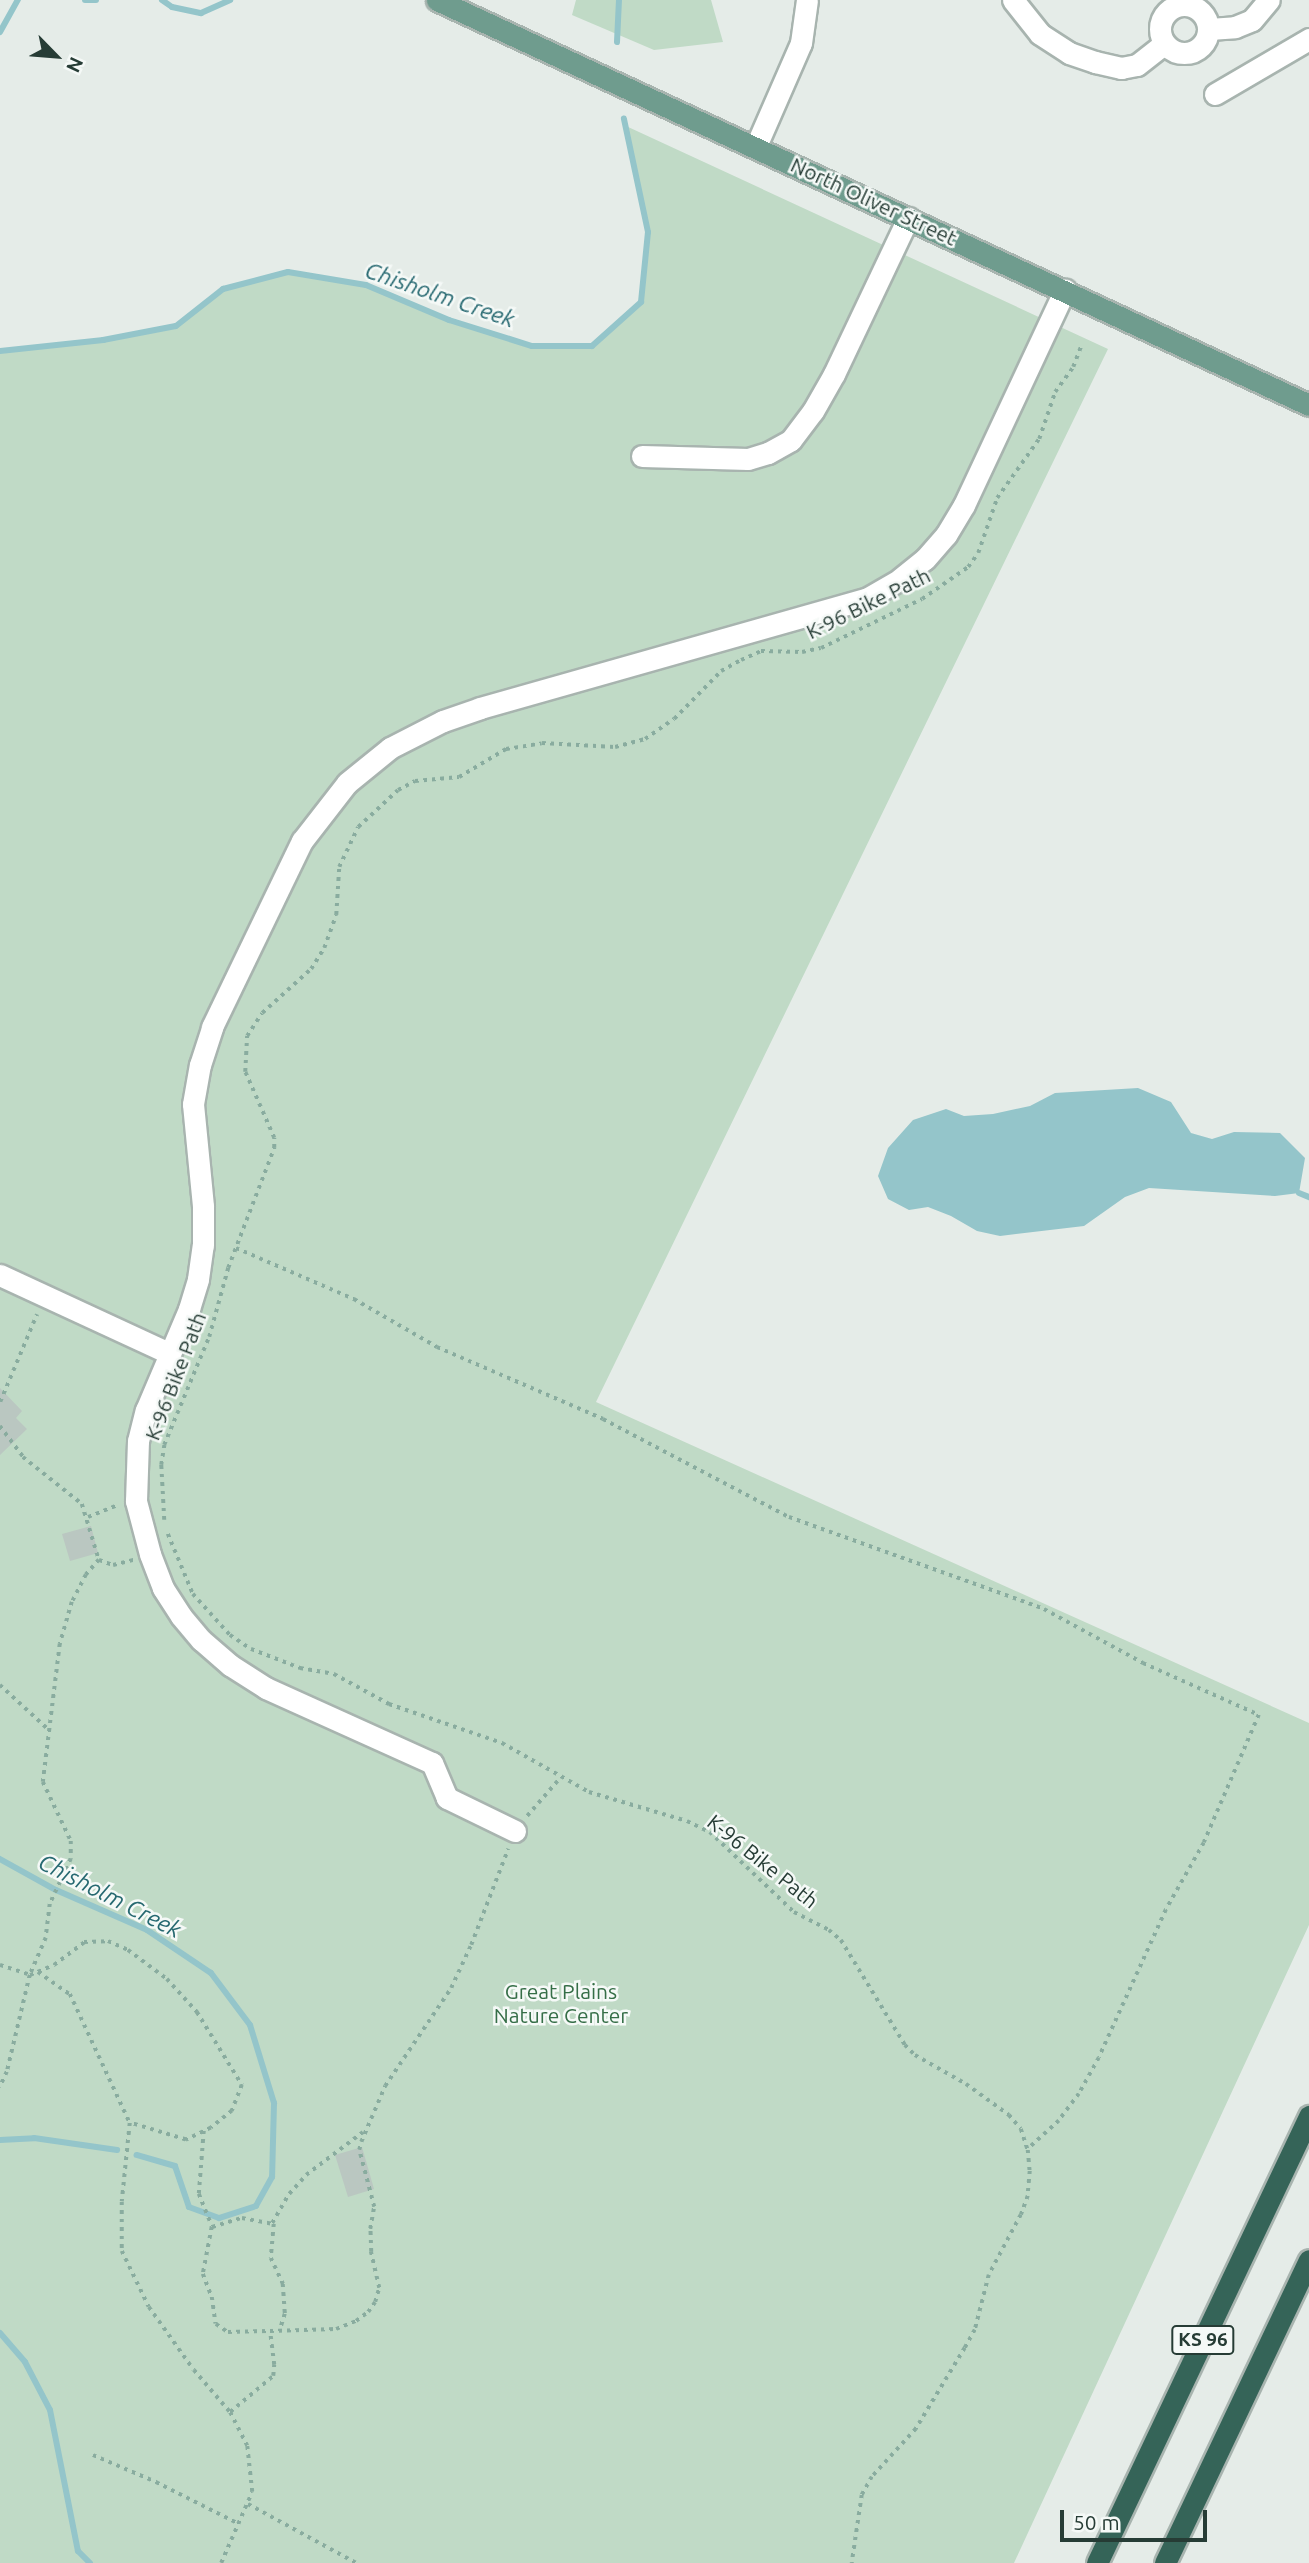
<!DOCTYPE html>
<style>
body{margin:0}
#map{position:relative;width:1309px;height:2563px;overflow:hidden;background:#e5ece8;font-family:Ubuntu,sans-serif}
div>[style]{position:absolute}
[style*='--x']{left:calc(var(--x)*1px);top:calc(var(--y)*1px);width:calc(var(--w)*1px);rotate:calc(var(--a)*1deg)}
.green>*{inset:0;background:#c0dac6}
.water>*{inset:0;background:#94c5ca}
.stream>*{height:6px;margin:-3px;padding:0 3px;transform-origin:3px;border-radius:3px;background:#94c5ca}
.building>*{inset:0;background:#bac7c1}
.path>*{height:3.5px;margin-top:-1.75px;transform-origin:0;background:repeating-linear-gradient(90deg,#89ac9f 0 3.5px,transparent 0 8.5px)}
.roads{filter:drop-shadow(2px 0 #a8b4af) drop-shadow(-2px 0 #a8b4af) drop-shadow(0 2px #a8b4af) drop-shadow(0 -2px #a8b4af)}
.minor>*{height:21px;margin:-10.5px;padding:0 10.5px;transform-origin:10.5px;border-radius:10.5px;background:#fff}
.minor>.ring{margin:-10.5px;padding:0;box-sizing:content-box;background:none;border:21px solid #fff;border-radius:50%}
.major>*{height:21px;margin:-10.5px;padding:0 10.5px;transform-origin:10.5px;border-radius:10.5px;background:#6f9c8e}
.highway>*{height:21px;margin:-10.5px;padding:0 10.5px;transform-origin:10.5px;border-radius:10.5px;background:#356458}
span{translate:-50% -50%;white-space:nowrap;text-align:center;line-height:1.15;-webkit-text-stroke:5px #f5f9f7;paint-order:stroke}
.shield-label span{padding:2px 5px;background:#f5f9f7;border:2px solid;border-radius:5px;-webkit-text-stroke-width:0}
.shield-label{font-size:19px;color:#263c35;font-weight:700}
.street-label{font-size:21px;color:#263c35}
.park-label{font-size:21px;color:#356e47}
.water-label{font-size:23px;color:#276971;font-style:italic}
.north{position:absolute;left:21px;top:21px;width:70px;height:70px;-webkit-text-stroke:5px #f5f9f7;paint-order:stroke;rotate:115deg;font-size:19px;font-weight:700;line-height:28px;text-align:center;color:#263c35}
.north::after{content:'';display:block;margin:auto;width:24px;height:32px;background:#263c35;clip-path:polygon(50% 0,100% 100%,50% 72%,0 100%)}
.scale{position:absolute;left:1060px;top:2510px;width:147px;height:32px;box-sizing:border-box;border:4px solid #263c35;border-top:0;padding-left:9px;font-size:21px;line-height:24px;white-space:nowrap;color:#263c35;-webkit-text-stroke:5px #f5f9f7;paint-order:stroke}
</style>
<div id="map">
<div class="green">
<i style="clip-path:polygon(576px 0,711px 0,723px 42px,654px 50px,572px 15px)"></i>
<i style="clip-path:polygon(626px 126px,1108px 349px,596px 1402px,1309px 1723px,1309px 1925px,1014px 2563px,0 2563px,0 351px,103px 340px,176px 326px,223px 289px,288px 272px,366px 285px,449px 320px,532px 346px,592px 346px,641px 302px,648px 232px)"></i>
</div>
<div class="water">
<i style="clip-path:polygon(1138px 1088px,1171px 1102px,1191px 1133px,1212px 1139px,1234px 1132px,1280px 1133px,1305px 1158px,1299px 1193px,1275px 1196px,1149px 1188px,1125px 1197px,1084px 1226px,1000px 1236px,977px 1231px,951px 1216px,928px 1207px,909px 1210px,888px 1199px,878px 1176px,888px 1148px,913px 1120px,946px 1109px,964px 1116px,993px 1114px,1030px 1106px,1055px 1093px)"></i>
</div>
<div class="stream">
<i style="--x:85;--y:0;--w:11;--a:0"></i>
<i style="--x:162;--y:0;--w:12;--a:35"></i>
<i style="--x:172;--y:7;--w:30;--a:12"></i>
<i style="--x:201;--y:13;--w:32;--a:-24"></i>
<i style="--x:0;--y:32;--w:37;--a:-61"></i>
<i style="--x:617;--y:42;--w:42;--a:-87.3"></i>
<i style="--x:0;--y:351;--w:104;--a:-6.1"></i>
<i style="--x:103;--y:340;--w:74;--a:-10.9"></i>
<i style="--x:176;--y:326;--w:60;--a:-38.2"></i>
<i style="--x:223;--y:289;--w:67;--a:-14.7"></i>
<i style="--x:288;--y:272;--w:79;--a:9.5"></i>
<i style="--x:366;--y:285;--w:90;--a:22.9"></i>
<i style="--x:449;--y:320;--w:87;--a:17.4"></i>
<i style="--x:532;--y:346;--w:60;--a:0"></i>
<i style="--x:592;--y:346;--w:66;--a:-41.9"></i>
<i style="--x:641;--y:302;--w:70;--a:-84.3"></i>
<i style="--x:648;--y:232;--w:116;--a:-102"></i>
<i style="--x:1299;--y:1193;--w:11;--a:22"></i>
<i style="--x:0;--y:1859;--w:64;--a:29"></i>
<i style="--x:56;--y:1890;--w:99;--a:23.7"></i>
<i style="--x:147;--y:1930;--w:77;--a:33.9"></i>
<i style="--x:211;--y:1973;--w:65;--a:53.1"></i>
<i style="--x:250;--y:2025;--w:82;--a:72.9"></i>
<i style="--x:274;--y:2103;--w:74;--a:91.5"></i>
<i style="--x:272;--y:2177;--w:33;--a:119"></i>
<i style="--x:256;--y:2206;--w:39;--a:162"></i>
<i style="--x:219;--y:2218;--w:32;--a:-160"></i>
<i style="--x:189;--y:2207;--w:43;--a:-108.9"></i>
<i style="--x:175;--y:2166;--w:40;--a:-164"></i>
<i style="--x:0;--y:2140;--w:34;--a:-3"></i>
<i style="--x:34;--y:2138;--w:84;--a:8.2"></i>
<i style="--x:0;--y:2333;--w:38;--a:49"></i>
<i style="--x:25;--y:2362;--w:54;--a:62.5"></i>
<i style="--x:50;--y:2410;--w:144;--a:78.8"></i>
<i style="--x:78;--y:2551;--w:17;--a:45"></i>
</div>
<div class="building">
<i style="clip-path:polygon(0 1388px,22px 1411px,16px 1418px,27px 1429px,0 1455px)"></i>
<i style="clip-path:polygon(91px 1526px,98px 1553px,70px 1561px,62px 1534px)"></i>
<i style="clip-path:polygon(362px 2147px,374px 2189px,348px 2197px,335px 2155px)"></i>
</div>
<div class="path">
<i style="--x:236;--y:1248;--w:129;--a:23.4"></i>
<i style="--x:354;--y:1299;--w:96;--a:30"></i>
<i style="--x:437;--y:1347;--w:181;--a:23.4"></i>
<i style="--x:603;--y:1419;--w:210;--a:27.8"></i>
<i style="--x:789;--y:1517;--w:271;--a:19.8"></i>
<i style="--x:1044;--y:1609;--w:113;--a:28.6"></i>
<i style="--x:1143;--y:1663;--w:127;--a:24.1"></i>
<i style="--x:1259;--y:1715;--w:139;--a:113.3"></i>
<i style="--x:1204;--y:1843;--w:77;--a:119.6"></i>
<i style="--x:1166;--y:1910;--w:162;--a:114.4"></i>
<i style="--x:1099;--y:2058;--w:41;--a:119.1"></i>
<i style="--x:1079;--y:2094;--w:34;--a:127"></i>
<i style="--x:1059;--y:2121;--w:42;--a:137.9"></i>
<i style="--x:0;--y:1402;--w:95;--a:-67.2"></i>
<i style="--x:0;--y:1426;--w:39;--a:53"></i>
<i style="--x:23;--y:1457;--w:75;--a:38.5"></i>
<i style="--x:82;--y:1504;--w:59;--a:73.1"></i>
<i style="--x:99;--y:1560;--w:20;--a:131"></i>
<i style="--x:86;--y:1575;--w:30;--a:117"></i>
<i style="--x:72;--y:1602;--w:44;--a:105.9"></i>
<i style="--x:60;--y:1644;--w:139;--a:97"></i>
<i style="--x:43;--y:1782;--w:65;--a:64.6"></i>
<i style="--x:71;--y:1841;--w:18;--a:90"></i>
<i style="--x:71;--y:1859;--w:50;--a:115"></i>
<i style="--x:50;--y:1904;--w:34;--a:97"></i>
<i style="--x:46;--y:1938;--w:40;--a:113.4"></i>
<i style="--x:30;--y:1975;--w:100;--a:103.3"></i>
<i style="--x:7;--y:2072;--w:17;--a:115"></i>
<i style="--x:88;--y:1517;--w:31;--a:-22"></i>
<i style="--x:164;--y:1520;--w:55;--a:-93.1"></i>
<i style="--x:161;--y:1465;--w:20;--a:-81"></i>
<i style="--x:164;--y:1445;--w:117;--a:-67.4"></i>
<i style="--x:209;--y:1337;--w:72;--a:-74.6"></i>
<i style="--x:228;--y:1268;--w:129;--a:-69"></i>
<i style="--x:274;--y:1148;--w:10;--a:-90"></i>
<i style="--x:274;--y:1138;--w:72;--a:-113.7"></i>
<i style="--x:245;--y:1072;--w:36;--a:-87"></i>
<i style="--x:247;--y:1036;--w:27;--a:-57"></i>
<i style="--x:262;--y:1013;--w:66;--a:-41.9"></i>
<i style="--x:311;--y:969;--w:25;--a:-58"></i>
<i style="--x:324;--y:948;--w:35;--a:-70"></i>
<i style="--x:336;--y:915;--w:48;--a:-86.4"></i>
<i style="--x:339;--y:867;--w:44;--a:-64.6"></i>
<i style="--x:358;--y:827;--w:54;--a:-42.8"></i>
<i style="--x:398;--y:790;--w:19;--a:-28"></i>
<i style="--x:415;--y:781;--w:44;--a:-5.2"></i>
<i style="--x:459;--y:777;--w:55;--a:-30.8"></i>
<i style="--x:506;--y:749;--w:36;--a:-9"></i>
<i style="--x:542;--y:743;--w:73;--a:3.1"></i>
<i style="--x:615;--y:747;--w:31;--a:-15"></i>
<i style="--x:645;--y:739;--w:35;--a:-35"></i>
<i style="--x:674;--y:719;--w:67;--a:-45.6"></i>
<i style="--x:721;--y:671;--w:23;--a:-29"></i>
<i style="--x:741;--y:660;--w:22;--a:-24"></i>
<i style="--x:761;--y:651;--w:41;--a:1.4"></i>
<i style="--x:802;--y:652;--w:19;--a:-12"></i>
<i style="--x:821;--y:648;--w:112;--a:-25.9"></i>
<i style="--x:922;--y:599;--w:56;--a:-34.8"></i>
<i style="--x:968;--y:567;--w:17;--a:-54"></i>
<i style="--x:978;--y:553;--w:58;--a:-70.9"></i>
<i style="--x:997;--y:498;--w:72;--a:-54.6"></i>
<i style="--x:1039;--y:439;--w:50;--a:-71.2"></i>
<i style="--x:1055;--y:392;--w:31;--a:-54"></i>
<i style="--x:1073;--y:367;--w:22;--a:-69"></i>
<i style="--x:168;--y:1534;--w:65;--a:67.4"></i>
<i style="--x:193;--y:1594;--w:55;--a:47.9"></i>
<i style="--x:230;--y:1635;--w:25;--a:34"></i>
<i style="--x:251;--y:1649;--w:53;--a:21.2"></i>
<i style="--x:300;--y:1668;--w:35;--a:10"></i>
<i style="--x:334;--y:1674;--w:63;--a:28.6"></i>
<i style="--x:389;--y:1704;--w:120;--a:19"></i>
<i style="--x:502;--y:1743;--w:100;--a:29.4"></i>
<i style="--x:589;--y:1792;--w:102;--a:16.5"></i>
<i style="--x:687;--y:1821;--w:25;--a:26"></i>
<i style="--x:710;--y:1832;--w:116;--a:43.6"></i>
<i style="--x:794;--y:1912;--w:39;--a:27"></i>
<i style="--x:829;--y:1930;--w:16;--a:40"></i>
<i style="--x:841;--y:1940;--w:123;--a:58.6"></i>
<i style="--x:905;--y:2045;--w:14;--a:45"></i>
<i style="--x:915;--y:2055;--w:59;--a:29.6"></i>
<i style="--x:966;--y:2084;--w:53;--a:35.8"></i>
<i style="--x:1009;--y:2115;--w:18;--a:49"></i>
<i style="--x:1021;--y:2129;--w:22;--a:72"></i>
<i style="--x:1028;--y:2150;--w:21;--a:85"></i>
<i style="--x:1030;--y:2171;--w:25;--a:95"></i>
<i style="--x:1028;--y:2196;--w:20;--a:110"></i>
<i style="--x:1021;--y:2215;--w:68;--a:118.1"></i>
<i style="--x:989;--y:2275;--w:57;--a:104.3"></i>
<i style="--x:975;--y:2330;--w:21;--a:119"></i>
<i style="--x:965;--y:2348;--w:95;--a:121.2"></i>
<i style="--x:916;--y:2429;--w:65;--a:132.5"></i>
<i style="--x:872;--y:2477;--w:21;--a:119"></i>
<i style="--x:862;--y:2495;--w:69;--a:98.4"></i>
<i style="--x:99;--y:1560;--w:15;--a:20"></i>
<i style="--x:113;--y:1565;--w:21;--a:-14"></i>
<i style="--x:0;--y:1685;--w:67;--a:42.6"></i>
<i style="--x:527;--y:1816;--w:50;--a:-49"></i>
<i style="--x:0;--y:1965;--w:32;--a:18"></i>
<i style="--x:30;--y:1975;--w:26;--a:-23"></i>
<i style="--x:54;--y:1965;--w:38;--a:-37"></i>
<i style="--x:84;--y:1942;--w:24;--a:-2"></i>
<i style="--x:108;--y:1941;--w:22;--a:24"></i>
<i style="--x:128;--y:1950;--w:49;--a:36.6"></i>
<i style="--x:167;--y:1979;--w:45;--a:47.7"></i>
<i style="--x:197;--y:2012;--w:86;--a:58.3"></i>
<i style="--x:242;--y:2085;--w:28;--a:111"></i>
<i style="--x:232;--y:2111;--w:27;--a:141"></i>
<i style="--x:211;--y:2128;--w:28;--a:154"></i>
<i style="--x:186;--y:2140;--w:59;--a:-163.1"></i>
<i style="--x:130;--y:2123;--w:79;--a:95.8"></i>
<i style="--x:122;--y:2202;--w:49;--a:90"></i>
<i style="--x:122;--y:2251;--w:62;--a:64.3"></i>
<i style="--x:149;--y:2307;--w:77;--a:54.5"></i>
<i style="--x:194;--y:2370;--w:55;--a:49.4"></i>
<i style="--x:38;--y:1972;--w:39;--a:35"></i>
<i style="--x:70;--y:1994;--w:142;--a:65.1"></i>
<i style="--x:204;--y:2131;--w:63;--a:94.5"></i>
<i style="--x:199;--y:2194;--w:35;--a:68"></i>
<i style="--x:212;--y:2227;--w:48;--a:100.8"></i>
<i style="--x:203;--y:2274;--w:25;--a:69"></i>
<i style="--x:212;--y:2297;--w:27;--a:82"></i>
<i style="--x:216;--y:2324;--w:14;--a:34"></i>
<i style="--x:228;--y:2332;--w:42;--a:-1.4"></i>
<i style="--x:272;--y:2223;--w:34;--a:-60"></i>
<i style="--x:289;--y:2194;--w:25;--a:-48"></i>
<i style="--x:306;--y:2175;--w:71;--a:-37"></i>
<i style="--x:212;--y:2227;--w:31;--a:-17"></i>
<i style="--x:242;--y:2218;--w:33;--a:11"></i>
<i style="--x:274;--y:2224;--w:34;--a:95"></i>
<i style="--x:271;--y:2258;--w:29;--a:65"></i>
<i style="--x:283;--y:2284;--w:30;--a:86"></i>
<i style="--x:285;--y:2314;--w:17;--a:107"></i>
<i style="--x:93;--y:2455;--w:69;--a:23.2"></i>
<i style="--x:156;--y:2482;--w:91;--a:26.8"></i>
<i style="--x:248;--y:2504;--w:123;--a:28.6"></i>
<i style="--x:221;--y:2563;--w:77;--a:-66.4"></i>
<i style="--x:252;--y:2492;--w:46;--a:-96.2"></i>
<i style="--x:247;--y:2446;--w:38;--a:-117"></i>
<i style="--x:230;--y:2412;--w:56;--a:-39.9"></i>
<i style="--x:273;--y:2376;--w:11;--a:-85"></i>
<i style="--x:274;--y:2365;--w:34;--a:-97"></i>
<i style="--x:270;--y:2331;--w:66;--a:-1.7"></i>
<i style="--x:336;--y:2329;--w:22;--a:-22"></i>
<i style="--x:356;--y:2321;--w:15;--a:-37"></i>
<i style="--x:368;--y:2312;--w:12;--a:-55"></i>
<i style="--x:375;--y:2302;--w:15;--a:-74"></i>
<i style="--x:379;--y:2288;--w:37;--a:-103"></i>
<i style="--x:371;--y:2252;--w:23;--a:-92"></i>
<i style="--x:370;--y:2229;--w:22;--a:-80"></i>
<i style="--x:374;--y:2207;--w:59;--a:-104.7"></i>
<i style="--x:359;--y:2150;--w:8;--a:-76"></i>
<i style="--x:361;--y:2142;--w:61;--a:-66.8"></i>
<i style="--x:385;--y:2086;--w:118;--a:-56"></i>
<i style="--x:451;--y:1988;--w:47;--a:-65.1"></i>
<i style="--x:471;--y:1945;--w:103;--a:-68.9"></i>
</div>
<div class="roads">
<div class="minor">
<i style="--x:1013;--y:0;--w:43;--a:51.5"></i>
<i style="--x:1040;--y:34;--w:35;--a:33"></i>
<i style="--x:1069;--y:53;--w:28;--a:19"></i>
<i style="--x:1095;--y:62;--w:27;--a:13"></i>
<i style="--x:1121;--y:68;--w:16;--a:-11"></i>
<i style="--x:1137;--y:65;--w:34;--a:-38"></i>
<i class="ring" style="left:1160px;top:5px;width:27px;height:27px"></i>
<i style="--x:1209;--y:29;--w:26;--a:-4"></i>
<i style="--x:1235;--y:27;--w:18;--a:-22"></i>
<i style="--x:1252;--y:20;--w:26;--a:-50"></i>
<i style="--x:1215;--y:94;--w:109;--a:-30.3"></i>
<i style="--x:756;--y:146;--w:112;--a:-66.4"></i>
<i style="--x:801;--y:43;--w:43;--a:-82.1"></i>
<i style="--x:642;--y:456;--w:106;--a:1.6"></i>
<i style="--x:748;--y:459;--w:21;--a:-17"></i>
<i style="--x:768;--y:453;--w:26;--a:-29"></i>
<i style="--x:791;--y:440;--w:36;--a:-53"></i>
<i style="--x:813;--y:411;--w:43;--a:-60.4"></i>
<i style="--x:834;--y:374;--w:173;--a:-64.6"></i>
<i style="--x:0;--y:1275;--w:186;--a:24.8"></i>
<i style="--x:515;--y:1831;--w:76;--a:-154.1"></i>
<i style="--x:447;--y:1798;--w:38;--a:-113"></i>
<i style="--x:432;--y:1763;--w:182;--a:-155.7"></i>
<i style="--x:266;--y:1688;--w:43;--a:-147.4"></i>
<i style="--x:230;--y:1665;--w:38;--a:-139"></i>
<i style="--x:201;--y:1640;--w:31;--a:-130"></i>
<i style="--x:181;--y:1616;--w:33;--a:-123"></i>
<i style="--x:163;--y:1588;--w:36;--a:-111"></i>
<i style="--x:150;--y:1554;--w:55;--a:-104.8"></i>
<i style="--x:136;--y:1501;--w:60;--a:-88.1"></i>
<i style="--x:138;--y:1441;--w:32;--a:-76"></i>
<i style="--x:146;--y:1410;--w:110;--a:-66.9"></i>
<i style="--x:189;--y:1309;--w:31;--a:-73"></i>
<i style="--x:198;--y:1279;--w:34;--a:-82"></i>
<i style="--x:203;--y:1245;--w:39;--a:-90"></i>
<i style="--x:203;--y:1206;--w:102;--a:-95.6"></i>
<i style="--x:193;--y:1104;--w:40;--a:-80"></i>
<i style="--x:200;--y:1065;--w:40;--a:-72"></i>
<i style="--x:212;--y:1027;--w:207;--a:-64.2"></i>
<i style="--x:302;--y:841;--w:73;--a:-52.2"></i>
<i style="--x:347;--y:783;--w:55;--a:-39.1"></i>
<i style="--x:390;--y:748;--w:59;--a:-27"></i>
<i style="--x:443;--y:721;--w:39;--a:-19"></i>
<i style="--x:480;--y:708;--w:401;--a:-15.8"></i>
<i style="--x:866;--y:599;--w:39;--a:-30"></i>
<i style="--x:900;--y:579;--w:32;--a:-39"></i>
<i style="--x:925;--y:559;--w:32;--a:-49"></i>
<i style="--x:946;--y:535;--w:35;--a:-59"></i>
<i style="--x:964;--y:505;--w:238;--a:-64.9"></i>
</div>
<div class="major">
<i style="--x:437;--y:0;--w:961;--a:24.91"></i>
</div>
<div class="highway">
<i style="--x:1097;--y:2563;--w:495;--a:-64.6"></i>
<i style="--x:1165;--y:2563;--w:335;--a:-64.6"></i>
</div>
</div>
<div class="shield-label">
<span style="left:1203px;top:2340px">KS 96</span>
</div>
<div class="street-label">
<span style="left:874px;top:201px;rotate:25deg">North Oliver Street</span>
<span style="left:868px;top:603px;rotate:-26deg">K-96 Bike Path</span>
<span style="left:175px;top:1376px;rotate:-69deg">K-96 Bike Path</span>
<span style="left:763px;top:1861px;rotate:39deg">K-96 Bike Path</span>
</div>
<div class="park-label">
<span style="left:561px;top:2003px">Great Plains<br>Nature Center</span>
</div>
<div class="water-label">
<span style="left:440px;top:295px;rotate:19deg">Chisholm Creek</span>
<span style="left:110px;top:1896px;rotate:27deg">Chisholm Creek</span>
</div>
<div class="north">N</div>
<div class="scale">50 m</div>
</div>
